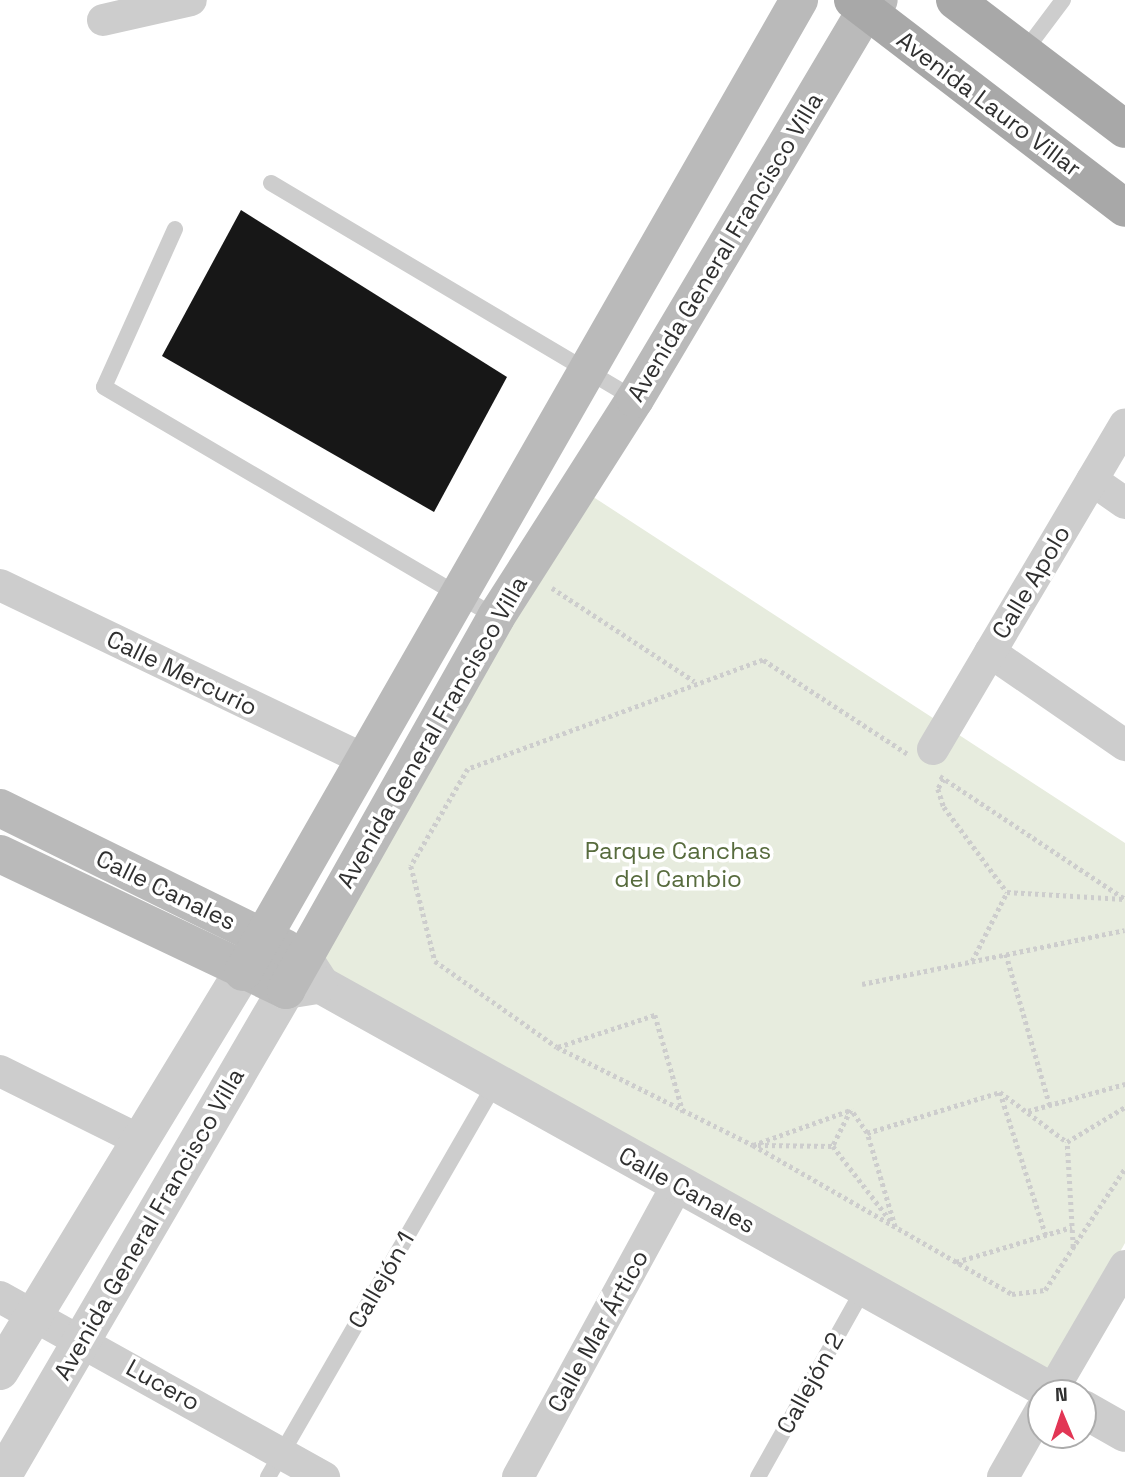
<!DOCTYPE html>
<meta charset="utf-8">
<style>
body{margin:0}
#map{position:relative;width:1125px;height:1477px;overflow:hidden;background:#fff;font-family:"Space Grotesk",sans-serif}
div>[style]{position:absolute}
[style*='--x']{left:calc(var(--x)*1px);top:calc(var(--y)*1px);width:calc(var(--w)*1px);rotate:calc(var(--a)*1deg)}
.green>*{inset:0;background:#e7ecde}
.building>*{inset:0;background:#171717}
.path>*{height:4.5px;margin-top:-2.25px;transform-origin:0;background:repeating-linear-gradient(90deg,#cdcdcd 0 3.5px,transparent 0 7px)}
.service>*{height:16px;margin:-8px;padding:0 8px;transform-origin:8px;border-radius:8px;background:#cdcdcd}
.minor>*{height:32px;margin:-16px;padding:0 16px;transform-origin:16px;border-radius:16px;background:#cdcdcd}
.tertiary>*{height:38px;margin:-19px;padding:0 19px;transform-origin:19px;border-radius:19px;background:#cdcdcd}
.secondary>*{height:38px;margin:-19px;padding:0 19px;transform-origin:19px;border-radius:19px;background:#bababa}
.primary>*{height:38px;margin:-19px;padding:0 19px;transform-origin:19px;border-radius:19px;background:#a8a8a8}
span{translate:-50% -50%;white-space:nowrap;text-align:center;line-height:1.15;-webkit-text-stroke:7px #fff;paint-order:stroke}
.street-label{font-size:24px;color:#303030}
.park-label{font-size:24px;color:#576b3d}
.north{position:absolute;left:1027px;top:1379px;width:70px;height:70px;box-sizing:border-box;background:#fff;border:2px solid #acacac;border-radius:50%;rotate:358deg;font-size:19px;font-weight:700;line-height:28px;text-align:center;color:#303030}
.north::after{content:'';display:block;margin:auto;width:24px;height:32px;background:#e23655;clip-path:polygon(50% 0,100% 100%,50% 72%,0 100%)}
</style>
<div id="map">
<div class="green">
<i style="clip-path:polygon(578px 487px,1125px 843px,1125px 1243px,1046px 1382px,314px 963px)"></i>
</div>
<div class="building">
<i style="clip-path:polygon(241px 210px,507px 377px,434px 512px,162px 356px)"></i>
</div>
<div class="path">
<i style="--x:552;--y:588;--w:170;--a:33.2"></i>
<i style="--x:907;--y:754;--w:172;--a:-146.9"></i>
<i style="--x:763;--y:660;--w:314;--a:159.7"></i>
<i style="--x:468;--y:769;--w:113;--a:120.4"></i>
<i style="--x:411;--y:866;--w:98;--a:75.8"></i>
<i style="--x:435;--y:961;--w:149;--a:35.2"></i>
<i style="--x:557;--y:1047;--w:219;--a:26.6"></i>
<i style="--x:753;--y:1145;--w:299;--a:29.9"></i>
<i style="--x:1012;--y:1294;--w:33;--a:-7"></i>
<i style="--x:1045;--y:1290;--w:146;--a:-56.7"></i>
<i style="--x:940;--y:776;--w:222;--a:33.6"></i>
<i style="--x:944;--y:779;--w:12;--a:121"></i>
<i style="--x:938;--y:789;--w:19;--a:72"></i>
<i style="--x:944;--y:807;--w:106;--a:53.5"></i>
<i style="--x:1007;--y:892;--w:117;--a:3.4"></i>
<i style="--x:1006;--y:954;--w:157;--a:73.8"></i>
<i style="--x:972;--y:961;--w:77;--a:-63.1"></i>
<i style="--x:862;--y:984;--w:268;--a:-11.6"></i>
<i style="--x:558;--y:1047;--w:102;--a:-18.3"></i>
<i style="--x:655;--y:1015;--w:104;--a:73.8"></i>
<i style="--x:1000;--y:1092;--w:150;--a:72.2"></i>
<i style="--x:1028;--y:1111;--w:101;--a:-15.6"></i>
<i style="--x:867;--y:1133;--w:28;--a:-125"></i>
<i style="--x:851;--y:1110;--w:40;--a:116.6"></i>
<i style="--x:833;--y:1146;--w:98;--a:52.4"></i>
<i style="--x:753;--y:1145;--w:104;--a:-19.7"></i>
<i style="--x:758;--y:1145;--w:75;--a:0.8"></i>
<i style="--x:895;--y:1227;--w:98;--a:-106.6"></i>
<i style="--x:867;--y:1133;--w:139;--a:-17.1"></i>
<i style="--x:1000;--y:1092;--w:84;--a:36.7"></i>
<i style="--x:1073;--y:1247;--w:105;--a:-93.3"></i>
<i style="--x:1067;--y:1142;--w:68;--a:-31.1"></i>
<i style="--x:956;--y:1262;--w:121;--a:-16.8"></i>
</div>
<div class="service">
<i style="--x:1024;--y:52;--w:65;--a:-53.1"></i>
<i style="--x:271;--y:183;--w:423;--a:30.7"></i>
<i style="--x:175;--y:229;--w:173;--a:114.2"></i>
<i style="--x:104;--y:387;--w:454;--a:30.4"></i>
<i style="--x:268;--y:1477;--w:454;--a:-60"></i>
<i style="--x:758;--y:1477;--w:214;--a:-60.7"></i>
</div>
<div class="minor">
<i style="--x:103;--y:20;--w:90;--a:-12.8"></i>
<i style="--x:1092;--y:480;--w:40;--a:34.9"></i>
<i style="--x:0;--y:585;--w:405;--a:25.6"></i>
<i style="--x:990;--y:652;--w:164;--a:34.6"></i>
<i style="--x:933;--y:749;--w:377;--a:-59.4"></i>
<i style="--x:0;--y:1071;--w:155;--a:26.4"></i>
<i style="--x:0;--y:1297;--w:371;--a:29.1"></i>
<i style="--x:1051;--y:1393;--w:147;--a:-59.8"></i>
<i style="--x:518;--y:1477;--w:334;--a:-61.4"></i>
<i style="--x:1003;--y:1477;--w:77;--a:-60.4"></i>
</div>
<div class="tertiary">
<i style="--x:302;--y:956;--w:35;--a:57"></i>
<i style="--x:321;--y:985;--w:839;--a:29.1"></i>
<i style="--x:0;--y:1371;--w:467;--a:-58.7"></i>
<i style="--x:1083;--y:1409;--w:48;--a:29.7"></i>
<i style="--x:2;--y:1477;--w:564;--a:-59.75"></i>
<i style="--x:286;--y:990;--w:33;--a:-9"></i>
</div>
<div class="secondary">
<i style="--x:0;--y:808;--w:318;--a:26.2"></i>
<i style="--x:0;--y:854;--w:317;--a:25.4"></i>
<i style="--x:286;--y:990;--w:428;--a:-60.6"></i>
<i style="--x:496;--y:617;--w:259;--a:-57.5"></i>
<i style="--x:635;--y:399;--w:452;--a:-59.3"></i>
<i style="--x:866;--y:10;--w:16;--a:-38"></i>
<i style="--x:243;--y:972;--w:1120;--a:-60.23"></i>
</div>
<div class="primary">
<i style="--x:853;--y:0;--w:342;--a:37.4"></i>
<i style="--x:955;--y:0;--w:213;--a:37.2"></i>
</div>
<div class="street-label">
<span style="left:989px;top:104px;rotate:37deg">Avenida Lauro Villar</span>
<span style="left:725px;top:247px;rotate:-59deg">Avenida General Francisco Villa</span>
<span style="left:1031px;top:582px;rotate:-59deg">Calle Apolo</span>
<span style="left:182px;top:673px;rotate:26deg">Calle Mercurio</span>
<span style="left:432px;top:732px;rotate:-60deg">Avenida General Francisco Villa</span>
<span style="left:166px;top:890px;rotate:26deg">Calle Canales</span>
<span style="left:687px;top:1190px;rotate:29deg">Calle Canales</span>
<span style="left:149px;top:1224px;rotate:-60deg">Avenida General Francisco Villa</span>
<span style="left:381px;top:1280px;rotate:-60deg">Callejón 1</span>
<span style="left:598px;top:1331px;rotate:-61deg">Calle Mar Ártico</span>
<span style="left:810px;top:1383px;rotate:-61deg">Callejón 2</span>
<span style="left:163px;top:1385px;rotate:29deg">Lucero</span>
</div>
<div class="park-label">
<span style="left:678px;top:865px">Parque Canchas<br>del Cambio</span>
</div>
<div class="north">N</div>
</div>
